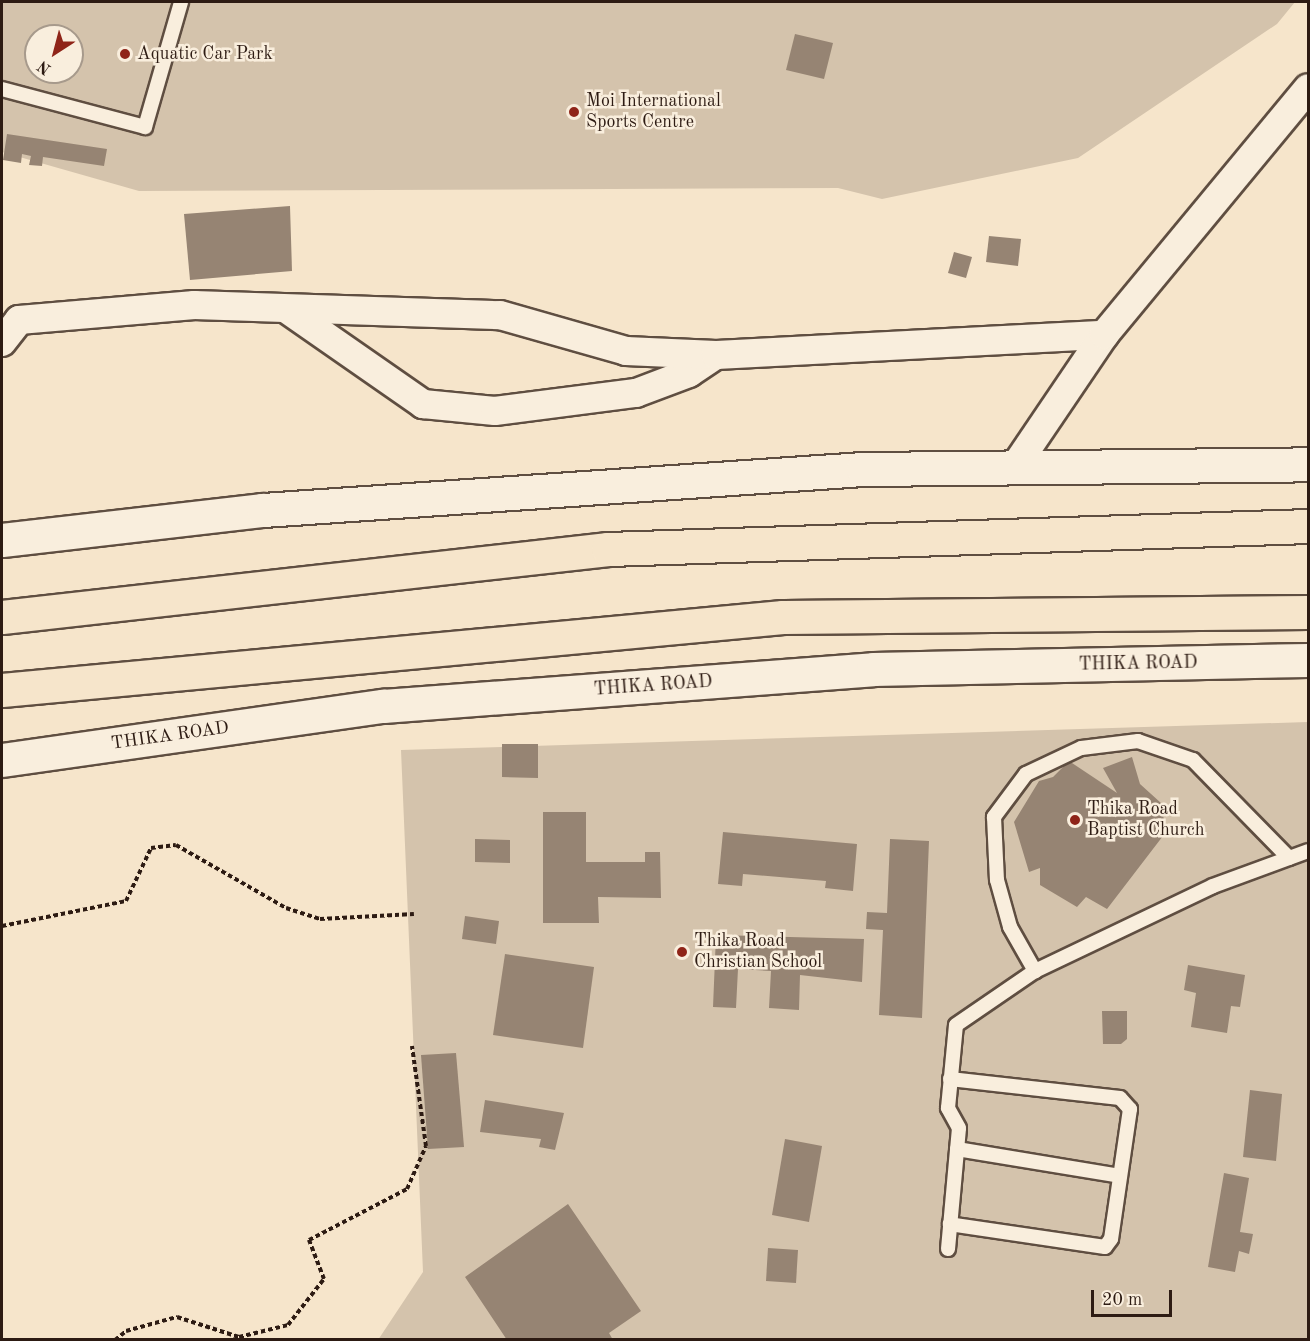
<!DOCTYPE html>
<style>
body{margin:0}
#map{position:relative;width:1310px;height:1341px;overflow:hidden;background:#f6e5cb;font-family:"Old Standard TT",serif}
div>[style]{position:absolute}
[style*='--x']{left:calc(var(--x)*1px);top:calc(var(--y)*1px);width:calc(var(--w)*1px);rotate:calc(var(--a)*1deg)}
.green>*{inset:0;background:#d4c3ac}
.building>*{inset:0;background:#968473}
.path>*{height:4px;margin-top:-2px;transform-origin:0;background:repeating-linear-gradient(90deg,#2d1b13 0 4.5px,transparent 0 7.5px)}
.roads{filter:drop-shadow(2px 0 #5f4e41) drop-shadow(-2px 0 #5f4e41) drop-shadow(0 2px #5f4e41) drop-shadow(0 -2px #5f4e41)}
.service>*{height:14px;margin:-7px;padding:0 7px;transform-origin:7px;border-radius:7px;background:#f9eedd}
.minor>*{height:28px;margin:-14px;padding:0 14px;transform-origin:14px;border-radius:14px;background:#f9eedd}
.secondary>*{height:33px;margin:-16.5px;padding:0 16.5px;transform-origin:16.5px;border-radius:16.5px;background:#f9eedd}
.trunk>*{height:33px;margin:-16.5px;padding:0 16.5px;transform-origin:16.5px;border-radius:16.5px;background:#f6e5cb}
.dots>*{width:16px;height:16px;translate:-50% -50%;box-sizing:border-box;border:3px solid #f9eedd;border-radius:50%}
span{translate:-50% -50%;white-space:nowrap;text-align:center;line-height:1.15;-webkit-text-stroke:5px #f9eedd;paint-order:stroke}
.poi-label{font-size:18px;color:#2d1b13}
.left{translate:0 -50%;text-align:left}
.street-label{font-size:18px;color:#2d1b13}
.frame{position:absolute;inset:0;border:3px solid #2d1b13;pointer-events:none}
.north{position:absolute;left:24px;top:24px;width:60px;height:60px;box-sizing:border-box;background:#f9eedd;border:2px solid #a79a8c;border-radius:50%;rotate:216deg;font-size:16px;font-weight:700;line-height:24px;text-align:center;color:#2d1b13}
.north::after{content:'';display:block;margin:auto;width:21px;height:27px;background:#8f2418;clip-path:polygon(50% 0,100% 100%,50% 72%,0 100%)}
.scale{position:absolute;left:1091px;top:1290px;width:81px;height:27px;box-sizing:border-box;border:3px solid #2d1b13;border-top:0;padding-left:8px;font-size:18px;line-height:21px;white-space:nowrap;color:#2d1b13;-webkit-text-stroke:4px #f9eedd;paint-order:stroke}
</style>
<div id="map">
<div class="green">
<i style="clip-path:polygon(evenodd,2px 2px,1295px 2px,1277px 24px,1078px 158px,882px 199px,838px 188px,139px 191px,2px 152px,2px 2px,36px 36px,72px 36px,72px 72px,36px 72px,36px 36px)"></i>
<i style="clip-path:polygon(1308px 722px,1308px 1339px,378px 1340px,423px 1272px,401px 750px)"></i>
</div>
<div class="building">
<i style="clip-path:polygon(795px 34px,833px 43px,824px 79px,786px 70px)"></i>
<i style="clip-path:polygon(7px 134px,107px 149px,104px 166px,43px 157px,42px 166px,29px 165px,31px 156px,22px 154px,21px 163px,3px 160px)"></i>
<i style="clip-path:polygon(290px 206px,292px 271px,190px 280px,184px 214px)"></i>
<i style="clip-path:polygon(989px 236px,1021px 239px,1018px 266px,986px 262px)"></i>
<i style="clip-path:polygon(954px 252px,972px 257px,966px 278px,948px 273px)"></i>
<i style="clip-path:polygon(502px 744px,538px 744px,538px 778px,502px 777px)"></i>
<i style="clip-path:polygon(1132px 757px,1140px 784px,1161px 803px,1166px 832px,1107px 909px,1086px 897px,1077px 907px,1040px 885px,1040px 868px,1029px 872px,1014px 822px,1039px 781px,1053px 777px,1069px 761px,1117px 793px,1103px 768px)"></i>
<i style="clip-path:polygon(543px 812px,586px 812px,586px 862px,645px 862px,645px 852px,660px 852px,661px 898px,598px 897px,599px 923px,543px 923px)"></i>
<i style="clip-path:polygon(723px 832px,857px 844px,853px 891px,825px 888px,826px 881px,743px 874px,742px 886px,718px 884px)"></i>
<i style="clip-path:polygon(475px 839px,510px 840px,510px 863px,475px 862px)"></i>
<i style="clip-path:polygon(890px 839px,929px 841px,922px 1018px,879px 1015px,883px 930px,866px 929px,867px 912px,887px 913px)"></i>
<i style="clip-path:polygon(465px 916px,499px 921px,496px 944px,462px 939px)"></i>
<i style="clip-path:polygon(716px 935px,864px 939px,862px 982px,800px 975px,799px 1010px,769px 1008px,771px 971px,738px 969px,736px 1008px,713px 1007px)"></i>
<i style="clip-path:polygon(505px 954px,594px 967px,583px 1048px,493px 1035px)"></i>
<i style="clip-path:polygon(1188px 965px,1245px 975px,1240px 1007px,1231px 1006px,1227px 1033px,1191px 1027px,1196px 993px,1184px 990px)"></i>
<i style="clip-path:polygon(1102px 1011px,1127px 1011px,1127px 1039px,1121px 1044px,1103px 1044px)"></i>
<i style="clip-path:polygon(456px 1053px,464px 1147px,428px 1149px,421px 1055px)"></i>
<i style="clip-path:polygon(1250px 1090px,1282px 1094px,1276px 1161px,1243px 1157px)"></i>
<i style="clip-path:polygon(485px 1100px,564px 1113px,555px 1150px,539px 1147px,541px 1139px,480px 1132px)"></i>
<i style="clip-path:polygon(785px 1139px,822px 1146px,809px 1222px,772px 1215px)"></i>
<i style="clip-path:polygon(1224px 1173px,1249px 1178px,1240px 1232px,1253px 1234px,1249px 1254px,1239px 1251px,1235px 1272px,1208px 1267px)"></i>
<i style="clip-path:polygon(568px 1204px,641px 1311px,609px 1333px,613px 1340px,507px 1340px,465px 1277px)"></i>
<i style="clip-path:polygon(768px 1248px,798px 1250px,796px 1283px,766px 1281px)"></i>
</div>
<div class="path">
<i style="--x:2;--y:926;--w:126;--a:-11.4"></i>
<i style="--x:126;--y:901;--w:59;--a:-64.7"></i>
<i style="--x:151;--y:848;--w:25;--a:-7"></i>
<i style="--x:176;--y:845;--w:127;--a:29.8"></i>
<i style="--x:286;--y:908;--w:36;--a:18"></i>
<i style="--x:320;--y:919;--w:94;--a:-3"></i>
<i style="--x:115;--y:1340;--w:14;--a:-39"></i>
<i style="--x:126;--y:1331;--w:53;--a:-15.4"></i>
<i style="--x:177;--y:1317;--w:65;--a:17.9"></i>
<i style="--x:239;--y:1337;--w:50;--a:-13.8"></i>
<i style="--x:288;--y:1325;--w:58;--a:-52"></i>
<i style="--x:324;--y:1279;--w:42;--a:-111"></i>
<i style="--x:309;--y:1240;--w:110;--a:-27.5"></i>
<i style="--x:407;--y:1189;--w:47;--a:-66.2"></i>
<i style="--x:426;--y:1146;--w:101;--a:-98"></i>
</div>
<div class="roads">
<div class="service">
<i style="--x:2;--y:89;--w:148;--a:14.9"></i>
<i style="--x:145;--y:127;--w:130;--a:-73.9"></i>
<i style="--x:1289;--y:858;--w:137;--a:-134.4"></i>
<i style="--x:1193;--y:760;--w:58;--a:-160.9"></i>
<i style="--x:1138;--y:741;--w:57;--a:173"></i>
<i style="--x:1081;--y:748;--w:61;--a:154.7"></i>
<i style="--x:1026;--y:774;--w:54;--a:126.7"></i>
<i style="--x:994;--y:817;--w:63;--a:87.3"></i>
<i style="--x:997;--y:880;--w:49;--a:74.5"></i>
<i style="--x:1010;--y:927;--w:51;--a:60.4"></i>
<i style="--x:1035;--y:971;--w:197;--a:-25.5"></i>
<i style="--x:1213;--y:886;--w:101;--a:-20.2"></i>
<i style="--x:950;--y:1079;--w:171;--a:6.4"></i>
<i style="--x:1120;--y:1098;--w:15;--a:48"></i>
<i style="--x:1130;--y:1109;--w:131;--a:98.3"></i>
<i style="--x:1111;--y:1239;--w:10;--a:127"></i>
<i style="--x:1105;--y:1247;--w:157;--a:-171.6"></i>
<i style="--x:957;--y:1149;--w:165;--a:9.4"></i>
<i style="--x:948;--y:1249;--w:121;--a:-84.8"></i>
<i style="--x:959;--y:1128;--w:23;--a:-119"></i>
<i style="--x:948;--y:1108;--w:83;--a:-84.5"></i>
<i style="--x:956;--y:1025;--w:96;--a:-34.4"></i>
</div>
<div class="minor">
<i style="--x:288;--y:310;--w:165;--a:34.8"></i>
<i style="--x:423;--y:404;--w:72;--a:5.6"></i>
<i style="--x:495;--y:411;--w:142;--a:-7.3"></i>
<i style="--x:636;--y:393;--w:57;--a:-20.7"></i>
<i style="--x:689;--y:373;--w:32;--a:-34"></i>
<i style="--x:2;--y:342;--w:28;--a:-52"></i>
<i style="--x:19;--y:320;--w:176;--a:-4.9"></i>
<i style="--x:194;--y:305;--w:306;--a:1.9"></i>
<i style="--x:500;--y:315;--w:131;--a:15.9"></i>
<i style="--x:626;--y:351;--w:90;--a:2.5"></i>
<i style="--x:716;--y:355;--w:389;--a:-3"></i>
<i style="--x:1014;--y:468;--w:161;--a:-55.9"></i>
<i style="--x:1104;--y:335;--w:320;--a:-50.4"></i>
</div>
<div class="secondary">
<i style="--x:2;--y:540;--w:263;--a:-6.6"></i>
<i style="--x:263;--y:510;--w:601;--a:-3.91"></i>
<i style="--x:863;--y:469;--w:445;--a:-0.6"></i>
<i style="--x:2;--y:760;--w:385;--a:-8.1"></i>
<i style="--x:383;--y:706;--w:491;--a:-4.3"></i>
<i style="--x:873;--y:669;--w:435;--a:-1.2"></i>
</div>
<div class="trunk">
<i style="--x:2;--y:617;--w:610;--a:-6.4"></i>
<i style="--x:608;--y:549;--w:700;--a:-1.88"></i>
<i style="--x:2;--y:690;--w:784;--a:-5.34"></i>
<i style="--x:783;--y:617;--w:525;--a:-0.55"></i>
</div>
</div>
<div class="dots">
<i style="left:125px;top:54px;background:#8f2418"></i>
<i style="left:574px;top:112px;background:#8f2418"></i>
<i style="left:1075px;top:820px;background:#8f2418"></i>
<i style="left:682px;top:952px;background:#8f2418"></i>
</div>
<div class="poi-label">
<span class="left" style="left:137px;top:54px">Aquatic Car Park</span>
<span class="left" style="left:586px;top:112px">Moi International<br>Sports Centre</span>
<span class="left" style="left:1087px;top:820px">Thika Road<br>Baptist Church</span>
<span class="left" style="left:694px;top:952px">Thika Road<br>Christian School</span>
</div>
<div class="street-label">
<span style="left:1138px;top:664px;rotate:-1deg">THIKA ROAD</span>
<span style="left:653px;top:686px;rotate:-4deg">THIKA ROAD</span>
<span style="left:170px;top:736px;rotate:-8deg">THIKA ROAD</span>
</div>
<div class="frame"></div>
<div class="north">N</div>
<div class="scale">20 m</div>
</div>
